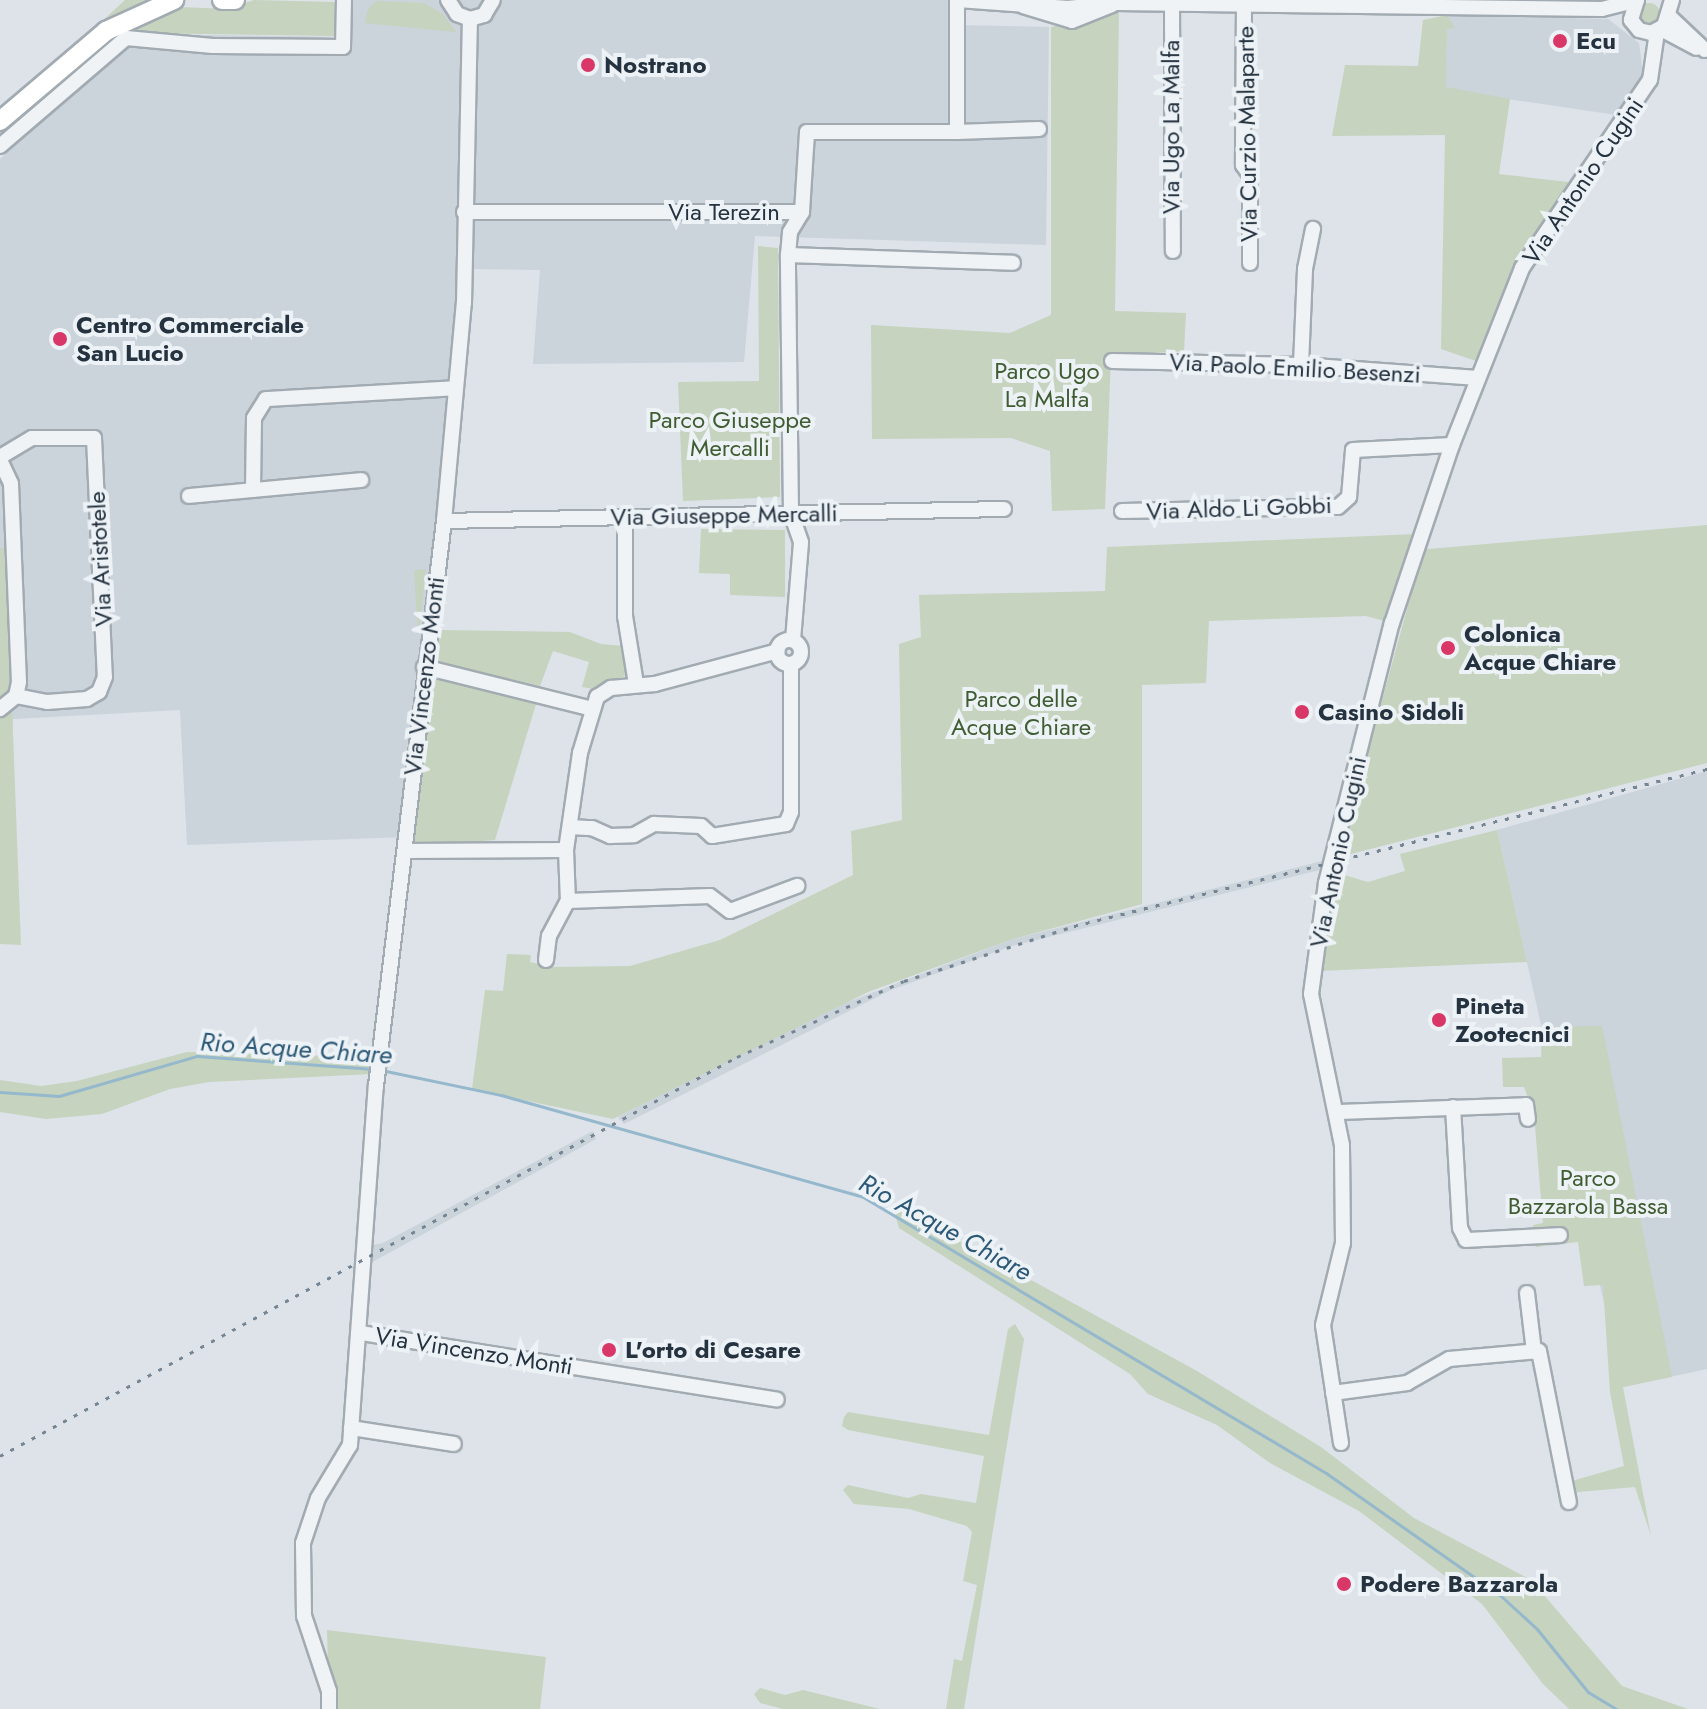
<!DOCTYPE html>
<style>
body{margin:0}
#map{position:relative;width:1707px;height:1709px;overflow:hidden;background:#dde3e8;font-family:Jost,sans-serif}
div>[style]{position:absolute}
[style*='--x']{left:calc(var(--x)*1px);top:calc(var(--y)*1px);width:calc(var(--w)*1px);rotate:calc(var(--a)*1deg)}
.built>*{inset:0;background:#cbd3db}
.green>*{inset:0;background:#c6d3be}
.round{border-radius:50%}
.stream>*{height:3px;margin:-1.5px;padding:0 1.5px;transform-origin:1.5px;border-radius:1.5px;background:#95b8cc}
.roads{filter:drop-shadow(2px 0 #a2abb2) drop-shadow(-2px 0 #a2abb2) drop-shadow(0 2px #a2abb2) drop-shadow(0 -2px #a2abb2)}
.minor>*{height:14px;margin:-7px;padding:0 7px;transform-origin:7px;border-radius:7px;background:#f0f3f6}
.minor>.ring{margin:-7px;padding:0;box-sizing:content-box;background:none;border:14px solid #f0f3f6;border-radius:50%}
.major>*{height:18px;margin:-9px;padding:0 9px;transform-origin:9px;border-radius:9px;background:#fff}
.rail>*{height:3px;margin-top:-1.5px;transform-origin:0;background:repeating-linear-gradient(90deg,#758593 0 4px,transparent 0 12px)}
.dots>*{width:22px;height:22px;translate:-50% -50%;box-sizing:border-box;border:4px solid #edf2f6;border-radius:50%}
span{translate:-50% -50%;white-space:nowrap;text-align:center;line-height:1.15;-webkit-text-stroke:8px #edf2f6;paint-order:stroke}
.poi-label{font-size:24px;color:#253340;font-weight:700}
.left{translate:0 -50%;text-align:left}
.street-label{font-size:24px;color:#253340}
.park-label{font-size:24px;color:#405d32}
.water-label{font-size:26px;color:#2c5977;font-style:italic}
</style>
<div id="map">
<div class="built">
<i style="clip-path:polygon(344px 0,957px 0,957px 25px,1049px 27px,1046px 245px,755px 236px,744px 362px,533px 364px,540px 270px,464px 269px,406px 837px,187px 845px,180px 710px,13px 719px,0 938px,0 159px,141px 34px,344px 37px)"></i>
<i style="clip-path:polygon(1447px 15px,1608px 19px,1639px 43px,1644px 81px,1623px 116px,1461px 92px,1445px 87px,1447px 28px,1454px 28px)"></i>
<i style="clip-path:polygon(1707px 771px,1707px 1369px,1623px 1387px,1497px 830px)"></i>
<i style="clip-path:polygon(1326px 860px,1324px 869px,1012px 946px,891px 990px,624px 1124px,618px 1117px,822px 1012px,1010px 940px)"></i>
<i style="clip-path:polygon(593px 1131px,596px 1139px,367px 1265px,368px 1246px,383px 1243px)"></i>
</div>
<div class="green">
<i style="clip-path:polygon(125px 0,149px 0,97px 26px)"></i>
<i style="clip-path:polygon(254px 0,335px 2px,334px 36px,133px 33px,0 141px,0 133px,97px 47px,137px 21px,180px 7px,228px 9px)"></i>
<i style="clip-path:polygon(377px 1px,424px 3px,443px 14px,456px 32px,365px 23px,368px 9px)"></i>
<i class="round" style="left:1638px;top:3px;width:22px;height:22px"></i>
<i style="clip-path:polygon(1119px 10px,1115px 311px,1186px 313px,1184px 351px,1111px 356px,1105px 509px,1052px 511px,1050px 451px,1011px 438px,872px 439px,871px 325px,1010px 333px,1051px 315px,1051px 27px)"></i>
<i style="clip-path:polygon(1447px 15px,1455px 28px,1447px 29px,1446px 87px,1510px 99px,1499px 174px,1577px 183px,1526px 248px,1476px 361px,1441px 349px,1445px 135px,1332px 136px,1345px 65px,1418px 66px,1423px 20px)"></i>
<i style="clip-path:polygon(758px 246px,778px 248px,780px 497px,683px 501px,678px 382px,759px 381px)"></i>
<i style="clip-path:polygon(1707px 525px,1707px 763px,1339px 857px,1423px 551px,1417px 550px)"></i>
<i style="clip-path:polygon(701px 529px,785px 530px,785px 597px,730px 595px,730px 574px,699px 573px)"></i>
<i style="clip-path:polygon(1417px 534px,1392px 623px,1366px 616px,1209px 621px,1206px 683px,1142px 685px,1142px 904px,1010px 940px,868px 992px,613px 1119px,472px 1089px,485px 990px,503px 991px,507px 954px,531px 955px,530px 962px,552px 967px,630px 966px,720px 940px,853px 875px,851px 831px,902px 820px,899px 644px,921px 637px,919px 595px,1105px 591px,1107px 547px)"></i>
<i style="clip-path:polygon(0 548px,6px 548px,21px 945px,0 944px)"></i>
<i style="clip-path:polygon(426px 569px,419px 633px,418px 634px,414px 570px)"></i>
<i style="clip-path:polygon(437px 630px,570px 632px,601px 644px,624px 646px,626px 675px,599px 690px,582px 687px,589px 662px,553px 651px,540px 686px,434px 661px)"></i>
<i style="clip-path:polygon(432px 676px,536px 704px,495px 840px,414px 846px,411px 841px)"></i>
<i style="clip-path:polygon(1497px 830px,1527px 962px,1319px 971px,1337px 873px,1368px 882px,1405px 871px,1400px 854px)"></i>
<i style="clip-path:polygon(1602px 1026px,1672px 1377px,1623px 1387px,1651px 1536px,1635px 1487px,1567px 1493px,1565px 1483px,1624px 1466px,1610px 1392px,1603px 1285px,1584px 1286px,1578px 1242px,1536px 1247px,1533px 1225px,1543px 1223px,1534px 1114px,1524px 1087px,1503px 1087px,1502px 1058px,1541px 1057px,1542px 1027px)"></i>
<i style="clip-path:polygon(187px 1052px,372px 1057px,371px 1074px,209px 1082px,170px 1089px,102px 1114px,46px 1119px,0 1112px,0 1080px,41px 1086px,77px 1081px)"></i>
<i style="clip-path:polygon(905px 1211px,1197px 1371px,1321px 1447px,1414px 1518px,1531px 1580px,1622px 1686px,1688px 1709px,1569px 1709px,1543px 1684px,1482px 1604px,1359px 1511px,1270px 1463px,1217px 1425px,1148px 1394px,1130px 1374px,899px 1228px,895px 1214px)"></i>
<i style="clip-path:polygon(1015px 1324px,1024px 1339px,964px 1709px,946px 1709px,954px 1659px,962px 1661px,977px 1585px,963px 1581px,972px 1532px,967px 1526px,909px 1509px,854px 1504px,843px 1490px,848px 1485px,908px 1498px,921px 1494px,976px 1503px,984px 1456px,848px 1430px,842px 1426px,844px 1417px,848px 1412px,989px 1435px,1008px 1329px)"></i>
<i style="clip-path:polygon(327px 1630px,546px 1657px,540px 1709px,329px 1709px)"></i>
<i style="clip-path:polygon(760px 1688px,785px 1695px,803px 1690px,880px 1709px,783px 1709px,760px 1703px,754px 1694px)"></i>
</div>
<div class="stream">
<i style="--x:381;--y:1070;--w:123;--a:11.8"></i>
<i style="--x:501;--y:1095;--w:376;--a:15.7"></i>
<i style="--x:863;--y:1197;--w:539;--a:30.8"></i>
<i style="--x:1326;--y:1473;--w:214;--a:35.1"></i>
<i style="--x:1501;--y:1596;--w:49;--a:42.5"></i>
<i style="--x:1537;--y:1629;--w:81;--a:51"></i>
<i style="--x:1588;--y:1692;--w:33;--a:31"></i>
<i style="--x:0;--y:1092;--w:59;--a:3.9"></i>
<i style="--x:59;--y:1096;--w:144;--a:-16.2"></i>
<i style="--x:197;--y:1056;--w:177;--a:4.2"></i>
</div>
<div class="roads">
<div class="minor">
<i style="--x:448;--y:0;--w:17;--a:57"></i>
<i style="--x:457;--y:14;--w:14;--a:21"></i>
<i style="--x:470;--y:19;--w:15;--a:-16"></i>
<i style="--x:484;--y:15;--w:17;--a:-59"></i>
<i style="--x:958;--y:0;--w:110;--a:4.2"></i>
<i style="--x:1068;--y:8;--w:48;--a:-5.9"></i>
<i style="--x:1116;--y:3;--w:486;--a:0.7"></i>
<i style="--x:1602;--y:9;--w:36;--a:-14"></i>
<i style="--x:1637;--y:0;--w:21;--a:107"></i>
<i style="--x:1631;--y:20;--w:13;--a:51"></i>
<i style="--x:1639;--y:30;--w:12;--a:14"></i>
<i style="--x:1651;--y:33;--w:15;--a:-28"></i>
<i style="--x:1664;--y:26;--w:27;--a:-73"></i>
<i style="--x:1172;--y:3;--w:248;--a:89.8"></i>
<i style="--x:1244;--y:4;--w:161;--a:90.4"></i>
<i style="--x:1243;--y:165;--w:12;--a:55"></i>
<i style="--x:1250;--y:175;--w:88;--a:90"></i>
<i style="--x:1023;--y:6;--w:51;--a:17"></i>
<i style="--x:1072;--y:21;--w:43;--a:-21.8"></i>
<i style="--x:1668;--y:15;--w:51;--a:43.4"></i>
<i style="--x:1661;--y:29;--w:40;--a:28"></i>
<i style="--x:957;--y:132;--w:82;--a:-2.1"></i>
<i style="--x:0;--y:146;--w:166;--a:-40.6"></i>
<i style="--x:126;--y:38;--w:87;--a:5.3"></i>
<i style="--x:213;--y:46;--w:130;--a:0.4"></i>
<i style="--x:343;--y:47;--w:47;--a:-88.8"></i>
<i style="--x:464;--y:212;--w:338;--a:0"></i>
<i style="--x:802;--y:212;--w:80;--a:-86.4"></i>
<i style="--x:807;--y:132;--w:150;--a:0"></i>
<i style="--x:957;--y:132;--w:132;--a:-90"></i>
<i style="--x:788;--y:255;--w:225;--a:2"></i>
<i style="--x:1112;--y:361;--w:189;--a:1.2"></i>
<i style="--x:1301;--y:365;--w:177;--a:4.2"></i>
<i style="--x:1301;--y:365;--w:96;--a:-87.6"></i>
<i style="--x:1305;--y:269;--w:41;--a:-78.7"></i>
<i style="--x:0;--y:457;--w:37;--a:-31"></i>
<i style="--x:32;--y:438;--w:62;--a:0"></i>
<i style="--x:94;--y:438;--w:239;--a:87.4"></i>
<i style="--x:105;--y:677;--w:16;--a:112"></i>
<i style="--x:99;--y:692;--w:14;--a:150"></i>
<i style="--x:87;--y:699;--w:40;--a:175.7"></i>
<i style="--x:47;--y:702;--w:32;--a:-169"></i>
<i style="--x:0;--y:460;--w:26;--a:65"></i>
<i style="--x:11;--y:484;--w:198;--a:87.7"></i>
<i style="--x:19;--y:682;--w:14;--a:102"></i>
<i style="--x:16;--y:696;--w:21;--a:141"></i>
<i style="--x:253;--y:490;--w:72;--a:-89.2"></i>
<i style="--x:254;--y:418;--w:22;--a:-58"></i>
<i style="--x:266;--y:399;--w:190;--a:-3.3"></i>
<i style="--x:189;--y:496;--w:173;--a:-5.3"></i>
<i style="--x:1122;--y:511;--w:216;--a:-1.1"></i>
<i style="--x:1338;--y:507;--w:15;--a:-42"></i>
<i style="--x:1349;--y:497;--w:47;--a:-85.1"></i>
<i style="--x:1353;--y:450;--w:99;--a:-2.9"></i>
<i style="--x:625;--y:517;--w:99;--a:90"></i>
<i style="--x:625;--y:616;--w:69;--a:80.8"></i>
<i style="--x:444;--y:521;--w:560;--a:-1.23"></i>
<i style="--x:793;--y:640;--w:98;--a:-85.3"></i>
<i style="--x:801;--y:542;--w:31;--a:-109"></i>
<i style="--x:791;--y:513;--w:258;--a:-90.7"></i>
<i style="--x:788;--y:255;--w:23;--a:-85"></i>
<i style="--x:790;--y:232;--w:23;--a:-59"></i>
<i class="ring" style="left:777px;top:640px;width:10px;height:10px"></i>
<i style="--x:424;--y:667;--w:173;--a:14"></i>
<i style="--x:570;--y:827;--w:22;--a:3"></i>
<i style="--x:592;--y:828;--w:20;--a:24"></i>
<i style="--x:610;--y:836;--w:24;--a:-2"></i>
<i style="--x:634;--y:835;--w:23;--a:-29"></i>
<i style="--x:654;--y:824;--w:47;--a:2.4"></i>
<i style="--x:701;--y:826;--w:15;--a:42"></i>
<i style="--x:712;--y:836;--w:75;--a:-9.2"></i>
<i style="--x:786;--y:824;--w:13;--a:-67"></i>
<i style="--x:791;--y:812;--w:148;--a:-90"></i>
<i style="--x:566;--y:850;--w:98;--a:-81.8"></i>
<i style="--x:580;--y:753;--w:59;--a:-73.1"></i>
<i style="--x:597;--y:697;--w:17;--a:-33"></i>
<i style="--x:611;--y:688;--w:44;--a:-5.2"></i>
<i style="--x:655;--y:684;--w:127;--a:-15"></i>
<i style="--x:405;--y:851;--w:161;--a:-0.4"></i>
<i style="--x:566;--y:850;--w:51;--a:87.8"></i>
<i style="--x:568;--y:901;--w:142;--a:-2"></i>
<i style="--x:710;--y:896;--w:25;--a:37"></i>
<i style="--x:730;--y:911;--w:72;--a:-20.5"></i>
<i style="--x:546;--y:960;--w:24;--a:-83"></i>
<i style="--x:549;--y:936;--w:40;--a:-62"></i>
<i style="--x:1453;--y:1107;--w:121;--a:86.7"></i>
<i style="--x:1460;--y:1228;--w:13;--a:63"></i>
<i style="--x:1466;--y:1240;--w:94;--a:-3"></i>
<i style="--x:1339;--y:1112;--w:187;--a:-2.1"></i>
<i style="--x:1526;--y:1105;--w:14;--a:82"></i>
<i style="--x:1527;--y:1293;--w:59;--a:83.2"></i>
<i style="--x:361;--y:1333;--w:421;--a:9.1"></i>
<i style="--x:1333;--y:1393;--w:75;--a:-7.7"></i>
<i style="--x:1407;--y:1383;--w:48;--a:-29.7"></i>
<i style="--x:1449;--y:1359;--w:90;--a:-5.1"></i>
<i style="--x:1539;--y:1351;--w:154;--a:78.8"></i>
<i style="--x:351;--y:1428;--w:104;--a:8.8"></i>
<i style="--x:1341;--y:1443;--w:119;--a:-98.7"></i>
<i style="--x:1323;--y:1325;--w:84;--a:-76.3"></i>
<i style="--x:1343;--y:1243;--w:98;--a:-90.6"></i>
<i style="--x:1342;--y:1145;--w:154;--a:-101.6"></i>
<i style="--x:1311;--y:994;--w:112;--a:-82.3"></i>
<i style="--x:1326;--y:883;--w:268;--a:-75.8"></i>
<i style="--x:1392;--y:623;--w:188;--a:-71.4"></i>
<i style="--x:1452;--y:445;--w:190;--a:-68.4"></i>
<i style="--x:1522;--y:268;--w:227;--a:-55.8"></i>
<i style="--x:1650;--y:80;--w:49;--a:-81.7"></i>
<i style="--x:329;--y:1709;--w:18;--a:-90"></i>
<i style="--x:329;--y:1691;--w:79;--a:-108.4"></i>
<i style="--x:304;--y:1616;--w:73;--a:-90.8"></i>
<i style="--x:303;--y:1543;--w:47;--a:-71.6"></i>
<i style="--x:318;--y:1498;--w:62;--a:-58.9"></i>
<i style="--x:350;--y:1445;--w:360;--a:-85.9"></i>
<i style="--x:376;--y:1086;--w:569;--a:-83.14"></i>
<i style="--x:444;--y:521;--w:219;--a:-84.8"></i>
<i style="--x:464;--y:303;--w:284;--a:-88.8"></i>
</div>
<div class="major">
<i style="--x:222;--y:0;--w:13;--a:0"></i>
<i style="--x:0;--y:121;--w:139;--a:-40.3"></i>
<i style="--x:106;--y:31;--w:75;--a:-24.5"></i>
</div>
</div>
<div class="rail">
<i style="--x:0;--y:1456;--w:838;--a:-28.43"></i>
<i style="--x:737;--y:1057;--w:183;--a:-24.5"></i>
<i style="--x:904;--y:981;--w:179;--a:-17.9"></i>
<i style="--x:1074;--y:926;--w:652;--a:-13.93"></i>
</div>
<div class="dots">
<i style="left:1560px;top:41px;background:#d93767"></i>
<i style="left:588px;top:65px;background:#d93767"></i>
<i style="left:60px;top:339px;background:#d93767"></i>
<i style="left:1448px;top:648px;background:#d93767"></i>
<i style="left:1302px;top:712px;background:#d93767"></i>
<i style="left:1439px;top:1020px;background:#d93767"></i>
<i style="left:609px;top:1350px;background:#d93767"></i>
<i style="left:1344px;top:1584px;background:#d93767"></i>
</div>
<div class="poi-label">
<span class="left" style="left:1576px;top:41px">Ecu</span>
<span class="left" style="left:604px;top:65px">Nostrano</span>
<span class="left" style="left:76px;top:339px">Centro Commerciale<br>San Lucio</span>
<span class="left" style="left:1464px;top:648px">Colonica<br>Acque Chiare</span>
<span class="left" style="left:1318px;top:712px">Casino Sidoli</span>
<span class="left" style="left:1455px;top:1020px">Pineta<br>Zootecnici</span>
<span class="left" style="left:625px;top:1350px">L'orto di Cesare</span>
<span class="left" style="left:1360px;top:1584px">Podere Bazzarola</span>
</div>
<div class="street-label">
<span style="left:1171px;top:127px;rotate:-90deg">Via Ugo La Malfa</span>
<span style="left:1247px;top:134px;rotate:-91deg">Via Curzio Malaparte</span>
<span style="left:1583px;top:181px;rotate:-56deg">Via Antonio Cugini</span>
<span style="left:724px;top:212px">Via Terezin</span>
<span style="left:1295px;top:368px;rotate:3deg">Via Paolo Emilio Besenzi</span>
<span style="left:1239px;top:508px;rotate:-2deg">Via Aldo Li Gobbi</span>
<span style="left:724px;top:515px;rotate:-1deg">Via Giuseppe Mercalli</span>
<span style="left:100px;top:559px;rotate:-93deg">Via Aristotele</span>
<span style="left:424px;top:676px;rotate:-83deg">Via Vincenzo Monti</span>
<span style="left:1338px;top:852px;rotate:-78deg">Via Antonio Cugini</span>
<span style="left:474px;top:1351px;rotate:9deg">Via Vincenzo Monti</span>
</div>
<div class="park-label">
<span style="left:1047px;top:385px">Parco Ugo<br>La Malfa</span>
<span style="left:730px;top:434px">Parco Giuseppe<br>Mercalli</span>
<span style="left:1021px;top:713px">Parco delle<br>Acque Chiare</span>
<span style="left:1588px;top:1192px">Parco<br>Bazzarola Bassa</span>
</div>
<div class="water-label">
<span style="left:296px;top:1049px;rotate:4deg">Rio Acque Chiare</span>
<span style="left:945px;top:1228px;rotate:29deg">Rio Acque Chiare</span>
</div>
</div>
